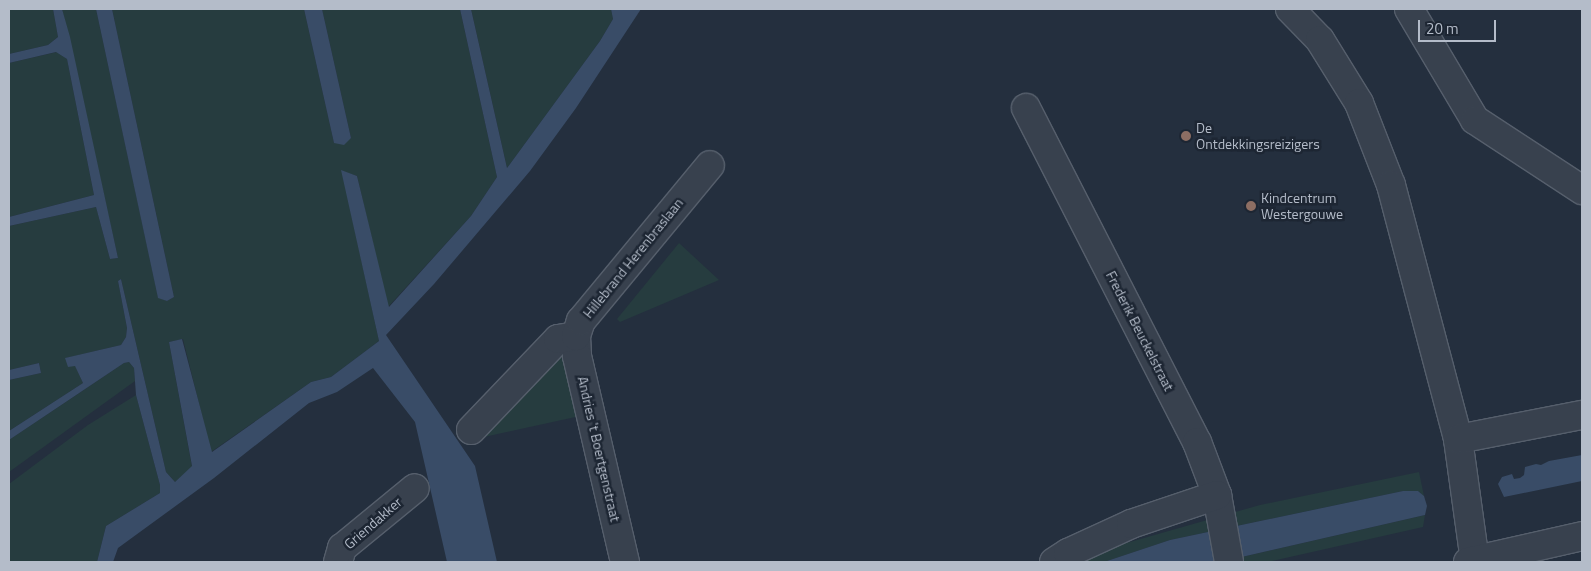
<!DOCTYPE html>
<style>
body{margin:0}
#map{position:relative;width:1591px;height:571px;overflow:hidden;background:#242f3e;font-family:"Titillium Web",sans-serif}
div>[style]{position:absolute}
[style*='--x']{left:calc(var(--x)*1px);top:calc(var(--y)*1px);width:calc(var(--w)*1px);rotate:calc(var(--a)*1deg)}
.green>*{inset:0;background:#263c3f}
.water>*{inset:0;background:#394c67}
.roads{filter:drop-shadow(1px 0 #565f6c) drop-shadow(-1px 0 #565f6c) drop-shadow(0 1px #565f6c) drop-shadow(0 -1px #565f6c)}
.minor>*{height:28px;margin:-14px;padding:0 14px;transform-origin:14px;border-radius:14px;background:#38414e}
.dots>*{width:14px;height:14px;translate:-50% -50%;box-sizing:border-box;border:2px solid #1d2633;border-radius:50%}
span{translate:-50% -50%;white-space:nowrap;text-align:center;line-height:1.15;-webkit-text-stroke:5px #1d2633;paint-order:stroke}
.poi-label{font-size:14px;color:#b4bcc9}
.left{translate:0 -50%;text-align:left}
.street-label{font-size:14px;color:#b4bcc9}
.frame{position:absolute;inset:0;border:10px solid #b4bcc9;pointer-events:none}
.scale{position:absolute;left:1418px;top:20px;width:78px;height:22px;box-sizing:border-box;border:2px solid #b4bcc9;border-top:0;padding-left:6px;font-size:15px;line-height:18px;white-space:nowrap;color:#b4bcc9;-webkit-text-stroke:4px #1d2633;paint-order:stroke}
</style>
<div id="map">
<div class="green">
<i style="clip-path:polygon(9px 9px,53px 9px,58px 37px,48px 45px,9px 54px)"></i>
<i style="clip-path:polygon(62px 9px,96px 9px,158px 297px,167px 301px,174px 297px,112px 9px,304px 9px,334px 143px,351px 138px,322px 9px,460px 9px,497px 177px,471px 216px,388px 307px,357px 176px,342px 171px,379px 341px,331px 377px,311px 382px,211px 452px,183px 339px,169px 342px,192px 467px,175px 482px,166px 472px,121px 279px,118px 281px,127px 328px,126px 337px,121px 345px,66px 358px,75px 365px,83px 383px,9px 431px,9px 380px,41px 373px,39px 363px,9px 370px,9px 226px,96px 207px,110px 259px,118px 258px)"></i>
<i style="clip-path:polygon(471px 9px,611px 9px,613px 19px,600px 41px,507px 168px)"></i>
<i style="clip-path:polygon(57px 52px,67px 59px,94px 195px,9px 217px,9px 63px)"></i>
<i style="clip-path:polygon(679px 243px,719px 280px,620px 322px,617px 319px)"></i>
<i style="clip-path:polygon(564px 352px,580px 416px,484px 437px,483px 435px)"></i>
<i style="clip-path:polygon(129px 362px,134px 368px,135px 381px,9px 472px,9px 440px,124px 363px)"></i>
<i style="clip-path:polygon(136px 395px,160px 485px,160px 493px,106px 526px,97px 562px,9px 562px,9px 484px,88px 425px)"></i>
<i style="clip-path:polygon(1419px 472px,1424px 496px,1418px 491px,1403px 491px,1170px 540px,1104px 562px,1079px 562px,1109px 548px,1260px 505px)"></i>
<i style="clip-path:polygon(1425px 515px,1423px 527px,1268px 562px,1220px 562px)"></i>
</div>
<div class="water">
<i style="clip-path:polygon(53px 9px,62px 9px,70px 37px,118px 258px,110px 259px,96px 207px,9px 226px,9px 217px,94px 195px,67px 59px,56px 52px,9px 63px,9px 54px,48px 45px,58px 37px)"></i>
<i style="clip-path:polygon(96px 9px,112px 9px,174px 297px,167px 301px,158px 298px)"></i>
<i style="clip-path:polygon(304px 9px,322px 9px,351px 138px,344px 145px,334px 143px)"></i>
<i style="clip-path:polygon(460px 9px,471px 9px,507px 168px,600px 41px,613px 19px,611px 9px,641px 9px,576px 108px,530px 171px,434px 284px,386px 335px,475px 466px,497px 562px,447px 562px,415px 422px,373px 368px,337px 392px,309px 403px,214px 478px,118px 548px,113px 562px,97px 562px,106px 526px,160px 493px,160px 485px,136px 395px,134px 368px,129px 362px,124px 363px,9px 440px,9px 431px,83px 383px,75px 366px,68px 367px,65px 358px,121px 345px,126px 337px,127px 328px,118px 281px,121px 279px,166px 472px,175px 482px,192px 466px,169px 342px,182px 339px,212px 452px,311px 382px,331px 377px,379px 341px,341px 170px,357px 176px,389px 307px,471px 216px,497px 177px)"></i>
<i style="clip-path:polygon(39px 363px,41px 373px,9px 380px,9px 370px)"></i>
<i style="clip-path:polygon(1582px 455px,1582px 481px,1504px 497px,1498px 484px,1502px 477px,1512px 474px,1514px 479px,1520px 478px,1524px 475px,1525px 467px,1536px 464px,1541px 465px,1549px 461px)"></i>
<i style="clip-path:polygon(1403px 491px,1418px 491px,1424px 496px,1427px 506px,1425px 515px,1220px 562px,1104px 562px,1170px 540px)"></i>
</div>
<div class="roads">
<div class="minor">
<i style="--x:1290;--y:9;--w:43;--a:45.9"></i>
<i style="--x:1320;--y:40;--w:74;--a:58.2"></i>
<i style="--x:1359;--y:103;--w:88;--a:68.7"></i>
<i style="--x:1391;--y:185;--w:263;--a:75.2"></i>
<i style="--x:1458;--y:439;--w:124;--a:82.1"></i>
<i style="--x:1409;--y:9;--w:129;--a:59.3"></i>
<i style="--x:1475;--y:120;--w:128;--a:33.2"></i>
<i style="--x:1026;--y:108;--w:375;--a:62.9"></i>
<i style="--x:1197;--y:442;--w:57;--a:69.3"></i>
<i style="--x:1217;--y:495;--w:68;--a:79.8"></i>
<i style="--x:576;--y:336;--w:20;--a:87"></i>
<i style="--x:577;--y:356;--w:212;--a:76.9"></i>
<i style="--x:471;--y:430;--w:126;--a:-46.3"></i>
<i style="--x:558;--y:339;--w:18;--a:-9"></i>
<i style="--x:576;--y:336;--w:16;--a:-72"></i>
<i style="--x:581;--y:321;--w:202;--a:-50.4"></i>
<i style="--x:1458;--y:439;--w:126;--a:-11"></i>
<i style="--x:338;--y:562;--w:15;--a:-74"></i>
<i style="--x:342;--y:548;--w:94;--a:-39.4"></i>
<i style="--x:1054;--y:562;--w:17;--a:-33"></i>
<i style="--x:1068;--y:553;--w:69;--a:-24.7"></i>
<i style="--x:1131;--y:524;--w:91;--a:-18.6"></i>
<i style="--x:1468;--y:562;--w:117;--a:-12.8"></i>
</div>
</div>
<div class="dots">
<i style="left:1186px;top:136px;background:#8d6e63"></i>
<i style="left:1251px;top:206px;background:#8d6e63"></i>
</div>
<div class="poi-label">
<span class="left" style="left:1196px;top:136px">De<br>Ontdekkingsreizigers</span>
<span class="left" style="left:1261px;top:206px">Kindcentrum<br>Westergouwe</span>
</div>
<div class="street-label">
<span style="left:633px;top:258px;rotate:-51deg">Hillebrand Herenbraslaan</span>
<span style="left:1140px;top:331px;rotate:63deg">Frederik Beuckelstraat</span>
<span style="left:599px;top:449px;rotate:77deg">Andries 't Boertgenstraat</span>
<span style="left:373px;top:523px;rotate:-41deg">Griendakker</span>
</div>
<div class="frame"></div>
<div class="scale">20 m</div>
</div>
